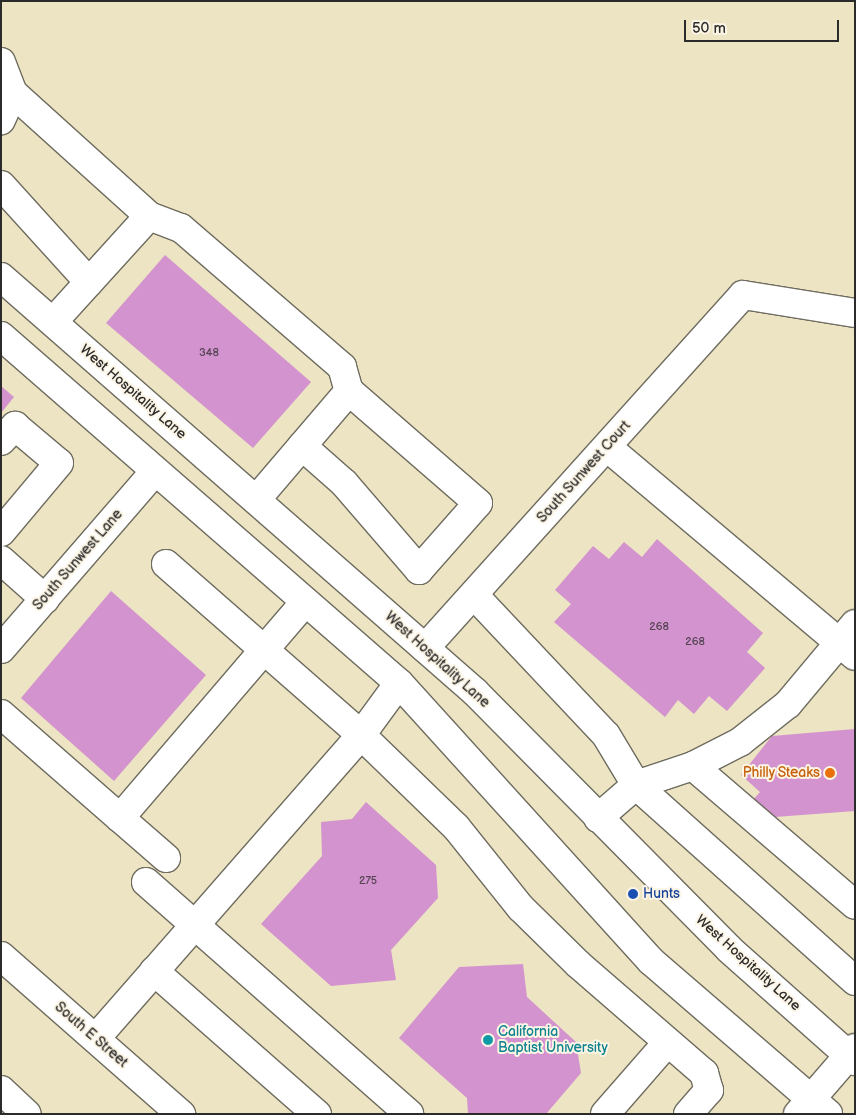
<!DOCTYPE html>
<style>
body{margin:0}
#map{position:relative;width:856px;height:1115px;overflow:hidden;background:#ece4c2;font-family:"Balsamiq Sans",sans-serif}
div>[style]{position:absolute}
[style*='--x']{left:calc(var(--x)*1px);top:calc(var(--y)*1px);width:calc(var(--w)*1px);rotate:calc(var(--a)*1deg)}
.building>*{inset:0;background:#d393ce}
.roads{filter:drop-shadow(1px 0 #6f6c60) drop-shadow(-1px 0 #6f6c60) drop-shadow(0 1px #6f6c60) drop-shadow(0 -1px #6f6c60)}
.minor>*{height:28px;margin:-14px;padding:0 14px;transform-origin:14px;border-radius:14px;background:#fff}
.major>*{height:28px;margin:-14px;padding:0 14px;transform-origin:14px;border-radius:14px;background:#fff}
.dots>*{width:14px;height:14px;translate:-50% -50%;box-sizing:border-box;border:2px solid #fcf5e5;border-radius:50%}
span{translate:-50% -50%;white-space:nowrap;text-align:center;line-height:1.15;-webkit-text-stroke:4px #fcf5e5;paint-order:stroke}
.number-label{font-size:11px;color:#554554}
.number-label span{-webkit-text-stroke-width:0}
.street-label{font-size:14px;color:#2b2b2b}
.food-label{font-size:14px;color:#c56008}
.right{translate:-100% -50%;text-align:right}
.transit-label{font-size:14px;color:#164399}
.left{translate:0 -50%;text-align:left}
.culture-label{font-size:14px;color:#0d838f}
.frame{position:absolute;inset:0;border:2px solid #2b2b2b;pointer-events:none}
.scale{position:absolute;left:684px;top:20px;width:155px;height:22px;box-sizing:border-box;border:2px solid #2b2b2b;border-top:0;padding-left:6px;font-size:15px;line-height:18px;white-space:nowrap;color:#2b2b2b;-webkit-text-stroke:4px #fcf5e5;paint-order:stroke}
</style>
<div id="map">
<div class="building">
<i style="clip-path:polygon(165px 255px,311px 382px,253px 448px,106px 323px)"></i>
<i style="clip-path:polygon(1px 386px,14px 397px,1px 413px)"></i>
<i style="clip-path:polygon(657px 539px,763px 633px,747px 652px,765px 668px,727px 711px,709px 696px,694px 714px,678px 700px,665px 717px,554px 622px,571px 604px,555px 590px,593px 546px,609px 559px,624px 542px,642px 557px)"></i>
<i style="clip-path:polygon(111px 591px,206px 675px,114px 781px,21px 698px)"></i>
<i style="clip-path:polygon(855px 729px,855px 811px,775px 817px,753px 800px,760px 792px,741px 775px,772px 736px)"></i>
<i style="clip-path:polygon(366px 802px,436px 865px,438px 898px,391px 950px,396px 980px,331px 986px,261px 924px,322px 856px,321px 822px,352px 819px)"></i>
<i style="clip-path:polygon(523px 964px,527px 997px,576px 1042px,581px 1073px,546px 1114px,468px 1114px,467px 1098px,399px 1038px,459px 967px)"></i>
</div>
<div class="roads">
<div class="minor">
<i style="--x:1;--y:62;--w:33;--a:69"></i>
<i style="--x:13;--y:93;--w:30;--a:114"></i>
<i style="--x:13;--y:93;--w:183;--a:42.1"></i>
<i style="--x:149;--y:216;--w:143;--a:132.2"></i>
<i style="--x:1;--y:185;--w:131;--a:47.8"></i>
<i style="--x:149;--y:216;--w:34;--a:21"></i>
<i style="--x:181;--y:228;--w:213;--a:40.8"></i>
<i style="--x:342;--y:367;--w:25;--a:74"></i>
<i style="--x:349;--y:391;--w:143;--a:130.5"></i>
<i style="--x:1;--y:441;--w:21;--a:-47"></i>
<i style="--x:15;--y:426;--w:57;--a:40.1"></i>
<i style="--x:59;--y:463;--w:90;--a:130"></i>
<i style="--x:302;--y:446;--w:56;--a:41.4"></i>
<i style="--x:344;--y:483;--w:115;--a:49.2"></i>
<i style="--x:419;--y:570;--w:89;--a:-48.6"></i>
<i style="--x:478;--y:503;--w:171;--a:-139"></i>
<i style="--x:607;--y:447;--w:324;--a:40.1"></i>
<i style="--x:1;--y:560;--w:59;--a:41.6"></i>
<i style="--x:166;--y:564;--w:259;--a:41.2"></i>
<i style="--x:361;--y:735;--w:64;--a:-53.8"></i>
<i style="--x:474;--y:595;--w:192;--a:46.7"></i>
<i style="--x:606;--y:735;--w:58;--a:59"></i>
<i style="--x:636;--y:785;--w:294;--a:41.8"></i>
<i style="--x:425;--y:648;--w:475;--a:-48"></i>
<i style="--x:743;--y:295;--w:113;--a:9.1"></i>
<i style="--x:1;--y:649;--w:235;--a:-49.1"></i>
<i style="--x:1;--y:714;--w:158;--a:41.2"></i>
<i style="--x:120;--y:818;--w:284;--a:-49.4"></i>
<i style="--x:693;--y:766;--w:213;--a:40.6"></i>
<i style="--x:120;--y:818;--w:61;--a:41"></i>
<i style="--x:598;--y:818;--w:50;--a:-41"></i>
<i style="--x:636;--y:785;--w:60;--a:-18.4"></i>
<i style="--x:693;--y:766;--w:53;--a:-27.1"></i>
<i style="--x:740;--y:742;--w:61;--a:-38.4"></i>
<i style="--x:788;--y:704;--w:104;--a:-50.1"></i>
<i style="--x:146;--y:882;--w:351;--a:41.4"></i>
<i style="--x:154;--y:971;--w:217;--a:41.3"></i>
<i style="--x:96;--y:1038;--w:403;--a:-48.8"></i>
<i style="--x:361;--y:735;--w:132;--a:44.1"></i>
<i style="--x:456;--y:827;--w:104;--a:51.3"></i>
<i style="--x:521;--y:908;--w:80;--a:44.5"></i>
<i style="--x:578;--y:964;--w:167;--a:40.9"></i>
<i style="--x:704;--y:1073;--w:18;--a:74"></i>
<i style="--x:709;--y:1090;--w:32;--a:131"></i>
<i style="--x:1;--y:1090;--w:35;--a:43"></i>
<i style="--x:605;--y:1114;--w:94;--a:-48.9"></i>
<i style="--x:798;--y:1114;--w:87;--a:-49.2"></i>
</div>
<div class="major">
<i style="--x:1;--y:277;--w:630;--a:41.2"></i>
<i style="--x:475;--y:692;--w:361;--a:45.3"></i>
<i style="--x:729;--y:949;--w:169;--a:41.6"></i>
<i style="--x:1;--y:336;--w:528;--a:41.08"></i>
<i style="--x:399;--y:683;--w:375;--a:47.8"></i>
<i style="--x:651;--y:961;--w:234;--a:40.8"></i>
<i style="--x:1;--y:956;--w:240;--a:41.3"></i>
</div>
</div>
<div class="dots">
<i style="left:830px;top:773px;background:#e8710a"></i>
<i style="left:633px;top:894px;background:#1a4fb4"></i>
<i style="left:488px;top:1040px;background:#0f9aa8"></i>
</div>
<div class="number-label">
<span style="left:209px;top:353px">348</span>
<span style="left:659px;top:627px">268</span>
<span style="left:695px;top:642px">268</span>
<span style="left:368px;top:881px">275</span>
</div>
<div class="street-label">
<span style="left:133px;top:392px;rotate:41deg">West Hospitality Lane</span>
<span style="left:584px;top:472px;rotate:-48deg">South Sunwest Court</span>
<span style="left:78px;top:560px;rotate:-49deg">South Sunwest Lane</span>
<span style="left:437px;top:660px;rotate:42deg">West Hospitality Lane</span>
<span style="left:748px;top:963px;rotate:42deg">West Hospitality Lane</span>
<span style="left:91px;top:1035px;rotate:41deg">South E Street</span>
</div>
<div class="food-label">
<span class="right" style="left:820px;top:773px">Philly Steaks</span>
</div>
<div class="transit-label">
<span class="left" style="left:643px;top:894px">Hunts</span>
</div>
<div class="culture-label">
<span class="left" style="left:498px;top:1040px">California<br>Baptist University</span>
</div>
<div class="frame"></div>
<div class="scale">50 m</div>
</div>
